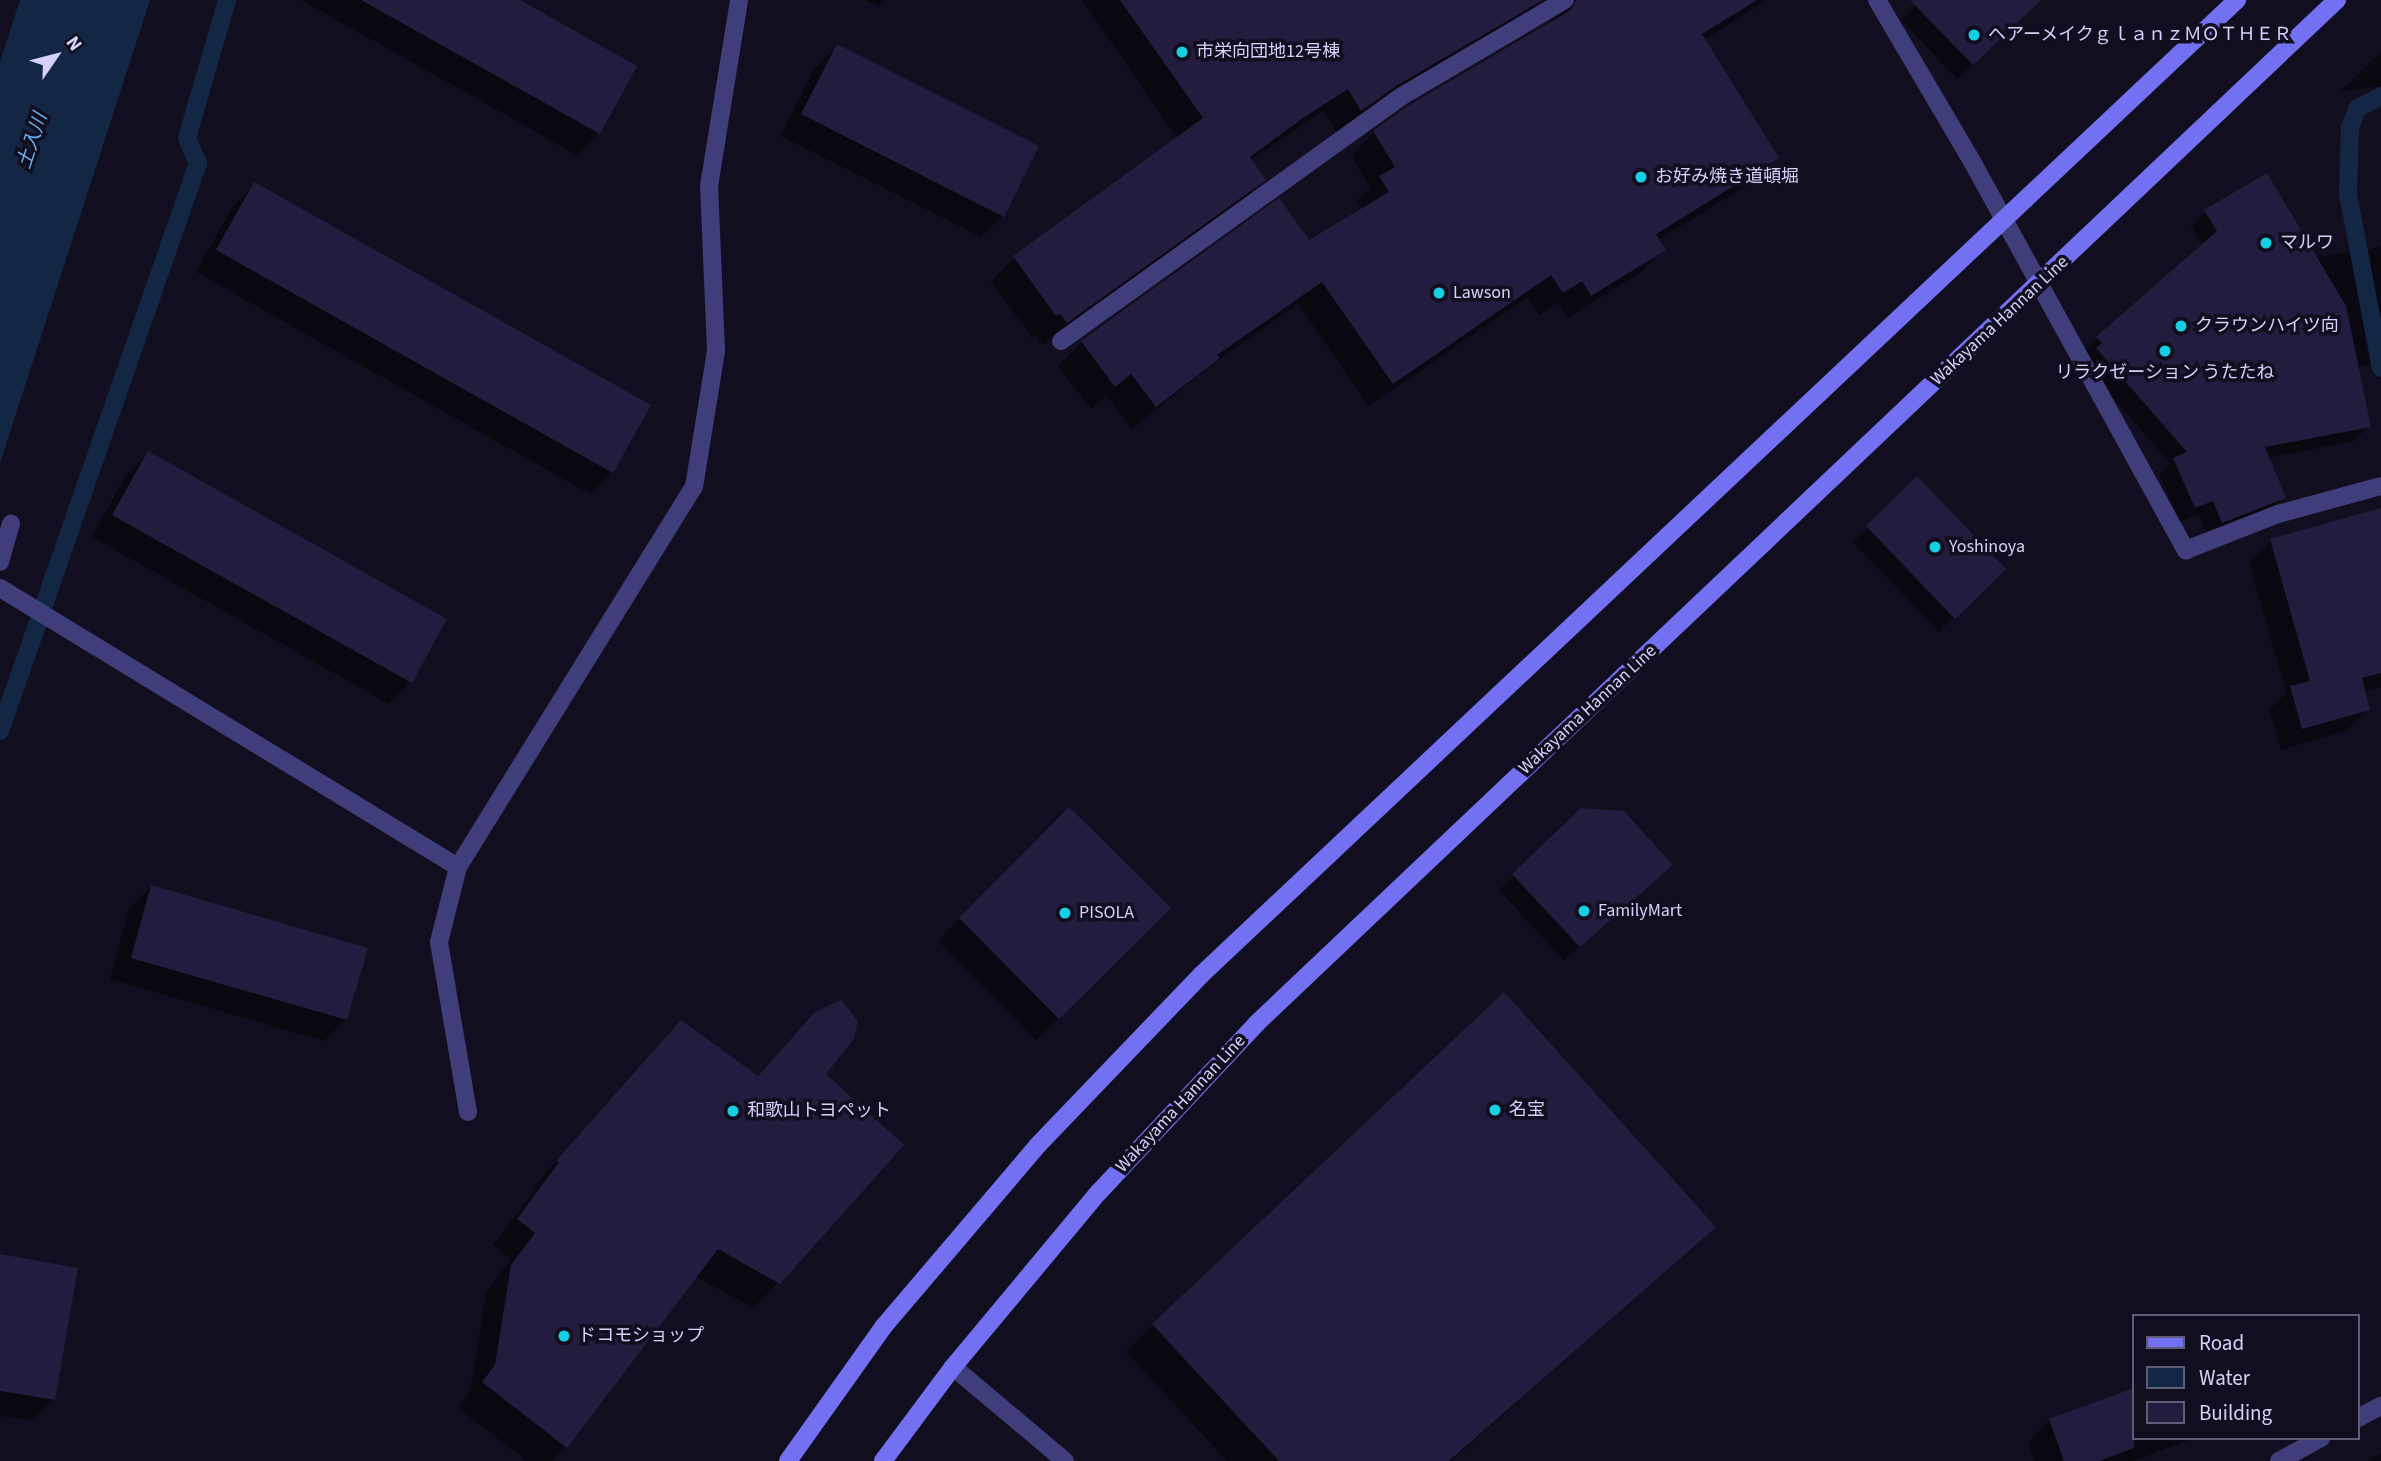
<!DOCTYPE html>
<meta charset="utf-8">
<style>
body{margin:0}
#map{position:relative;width:2381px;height:1461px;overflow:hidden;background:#110f1f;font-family:"Source Sans 3","Noto Sans JP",sans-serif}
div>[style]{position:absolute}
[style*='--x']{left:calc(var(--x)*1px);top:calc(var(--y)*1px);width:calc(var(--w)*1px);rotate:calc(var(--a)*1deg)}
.water>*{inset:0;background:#132744}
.shadow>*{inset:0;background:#0007}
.stream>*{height:18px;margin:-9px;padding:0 9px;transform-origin:9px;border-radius:9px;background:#132744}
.building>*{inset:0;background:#231c3e}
.minor>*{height:18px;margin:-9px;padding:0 9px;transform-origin:9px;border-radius:9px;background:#403e7a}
.secondary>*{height:18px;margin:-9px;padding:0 9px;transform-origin:9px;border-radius:9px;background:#7371f2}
.dots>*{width:19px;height:19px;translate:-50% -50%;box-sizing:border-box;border:4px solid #110f1f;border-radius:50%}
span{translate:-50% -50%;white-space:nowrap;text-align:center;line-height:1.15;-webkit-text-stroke:7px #110f1f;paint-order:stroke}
.poi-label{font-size:18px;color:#d5d1fb}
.left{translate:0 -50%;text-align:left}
.street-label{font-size:18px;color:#d5d1fb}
.water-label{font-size:19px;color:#69b3f1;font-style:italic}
.legend{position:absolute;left:2132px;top:1314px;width:228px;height:126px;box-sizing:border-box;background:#110f1f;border:2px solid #5f5d77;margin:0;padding:9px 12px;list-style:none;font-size:21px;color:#d5d1fb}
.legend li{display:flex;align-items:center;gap:14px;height:35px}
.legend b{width:35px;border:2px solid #5f5d77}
.north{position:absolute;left:21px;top:21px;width:70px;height:70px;-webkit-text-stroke:5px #110f1f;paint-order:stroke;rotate:55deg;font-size:19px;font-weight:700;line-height:28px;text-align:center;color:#d5d1fb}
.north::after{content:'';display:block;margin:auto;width:24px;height:32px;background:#d5d1fb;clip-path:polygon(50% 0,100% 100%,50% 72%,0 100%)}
</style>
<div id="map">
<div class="water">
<i style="clip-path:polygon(20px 0,150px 0,0 463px,0 62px)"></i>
</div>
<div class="shadow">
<i style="clip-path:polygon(301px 0,517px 0,599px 133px,577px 155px)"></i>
<i style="clip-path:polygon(864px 0,885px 0,879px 6px)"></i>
<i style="clip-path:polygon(1082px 0,1767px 0,1704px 40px,1777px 158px,1754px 181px,1658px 240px,1664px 249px,1640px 273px,1567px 318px,1558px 303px,1539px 315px,1528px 297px,1369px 406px,1298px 304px,1210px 366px,1132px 429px,1107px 396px,1091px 409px,1058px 366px,1082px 342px,1279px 201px,1308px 243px,1363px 210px,1357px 201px,1370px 188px,1351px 156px,1374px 132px,1553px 22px,1546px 13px,1337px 133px,1324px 111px,1251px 160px,1264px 179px,1241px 203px,1043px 345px,1036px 336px,1032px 338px,991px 281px,1015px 257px,1178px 139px)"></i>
<i style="clip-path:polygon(1921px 0,2039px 0,1957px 79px,1901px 20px)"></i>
<i style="clip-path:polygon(837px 46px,1003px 216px,981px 237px,781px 136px,815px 68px)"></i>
<i style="clip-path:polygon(2381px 52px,2381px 86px,2339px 92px,2352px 80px)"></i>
<i style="clip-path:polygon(255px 184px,649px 405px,612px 472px,590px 494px,196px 272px,233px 206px)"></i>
<i style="clip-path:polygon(2206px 212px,2315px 257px,2381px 247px,2381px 363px,2357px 367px,2369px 426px,2354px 441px,2268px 458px,2284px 497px,2269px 512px,2208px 537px,2199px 514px,2180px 522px,2159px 474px,2170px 463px,2083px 364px,2083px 353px,2097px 338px,2203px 246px,2191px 226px)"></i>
<i style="clip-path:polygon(148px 453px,410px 682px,389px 704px,92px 537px,126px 475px)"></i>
<i style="clip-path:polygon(1917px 479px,2003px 569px,1939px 632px,1853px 542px)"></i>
<i style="clip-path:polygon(2381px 510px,2381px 687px,2364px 692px,2368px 709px,2346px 731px,2281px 750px,2269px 710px,2286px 693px,2249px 563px,2271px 541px)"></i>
<i style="clip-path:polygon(1069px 810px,1168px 908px,1036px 1040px,938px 941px)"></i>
<i style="clip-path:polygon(1582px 810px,1656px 880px,1564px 961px,1499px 890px)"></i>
<i style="clip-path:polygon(151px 887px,346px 1019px,324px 1041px,110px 979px,129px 908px)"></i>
<i style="clip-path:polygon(816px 1013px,779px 1282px,753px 1308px,695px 1276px,566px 1446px,552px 1461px,527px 1461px,458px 1408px,470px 1392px,486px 1292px,511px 1259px,493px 1245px,536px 1188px,533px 1187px,682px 1022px,756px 1077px)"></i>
<i style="clip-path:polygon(1714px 1227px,1451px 1461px,1227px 1461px,1126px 1352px,1153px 1325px)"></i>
<i style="clip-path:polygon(0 1256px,53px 1399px,32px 1421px,0 1416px)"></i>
<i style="clip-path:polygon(2134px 1390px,2134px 1438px,2195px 1438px,2133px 1461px,2034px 1461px,2028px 1443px,2049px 1421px)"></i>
<i style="clip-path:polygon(2381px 1453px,2381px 1461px,2368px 1461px)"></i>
</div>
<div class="stream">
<i style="--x:2381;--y:96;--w:26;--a:152"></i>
<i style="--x:2358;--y:108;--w:21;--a:113"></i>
<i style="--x:2350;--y:127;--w:67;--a:91.7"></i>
<i style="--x:2348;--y:194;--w:177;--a:79.3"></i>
<i style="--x:0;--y:731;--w:602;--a:-70.78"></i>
<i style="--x:198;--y:163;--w:27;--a:-114"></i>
<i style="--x:187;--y:138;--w:144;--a:-73.8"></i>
</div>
<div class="building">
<i style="clip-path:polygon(361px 0,520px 0,637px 66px,600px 134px)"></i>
<i style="clip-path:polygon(1120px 0,1543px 0,1396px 86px,1361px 111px,1348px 89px,1303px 118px,1250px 157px,1266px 180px,1067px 323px,1060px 314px,1056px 316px,1013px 256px,1203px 118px)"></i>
<i style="clip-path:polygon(1576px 0,1757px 0,1702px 34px,1779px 158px,1656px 234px,1666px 250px,1591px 296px,1582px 281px,1563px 293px,1551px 275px,1393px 384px,1322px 282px,1217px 355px,1220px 358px,1156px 407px,1131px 374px,1115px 387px,1081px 341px,1279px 198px,1309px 240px,1389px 192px,1379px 176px,1395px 167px,1373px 131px,1408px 106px,1571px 10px)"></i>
<i style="clip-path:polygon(1910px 0,2041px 0,1973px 65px)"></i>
<i style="clip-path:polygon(837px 44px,1039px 146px,1004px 217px,801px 114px)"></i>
<i style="clip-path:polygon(2267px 173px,2346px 306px,2371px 427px,2265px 447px,2286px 498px,2222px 523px,2213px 501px,2195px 508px,2173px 458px,2187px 452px,2096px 348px,2102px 343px,2096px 337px,2217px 231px,2204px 210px)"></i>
<i style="clip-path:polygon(254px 182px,651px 405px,613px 473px,216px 250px)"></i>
<i style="clip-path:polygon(148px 451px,447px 619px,412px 683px,112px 515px)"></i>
<i style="clip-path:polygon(1917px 476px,2006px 569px,1955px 619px,1866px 526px)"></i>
<i style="clip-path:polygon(2381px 508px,2381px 673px,2362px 678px,2370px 710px,2302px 729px,2290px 686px,2310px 681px,2270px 539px)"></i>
<i style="clip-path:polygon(1069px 807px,1171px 908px,1059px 1019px,959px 918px)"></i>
<i style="clip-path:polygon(1581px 808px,1624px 811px,1673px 865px,1580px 947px,1512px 874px)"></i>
<i style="clip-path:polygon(151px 885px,368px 948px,347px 1020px,131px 958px)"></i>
<i style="clip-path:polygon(1504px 992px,1716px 1227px,1449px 1461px,1279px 1461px,1152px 1324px)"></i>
<i style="clip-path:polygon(841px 1000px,858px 1021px,853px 1040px,826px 1074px,904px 1145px,780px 1284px,718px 1249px,567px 1448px,482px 1382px,495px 1365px,511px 1265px,535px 1233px,517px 1219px,559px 1162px,556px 1161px,681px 1020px,758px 1076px,815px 1012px)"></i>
<i style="clip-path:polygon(0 1254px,78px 1268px,55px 1400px,0 1391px)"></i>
<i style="clip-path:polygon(2134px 1388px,2134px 1448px,2099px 1461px,2064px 1461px,2049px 1419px)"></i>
</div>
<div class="minor">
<i style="--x:1877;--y:0;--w:191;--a:59.5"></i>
<i style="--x:1974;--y:165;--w:440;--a:61.2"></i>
<i style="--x:2186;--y:550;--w:99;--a:-21.4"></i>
<i style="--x:2278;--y:514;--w:107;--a:-15.2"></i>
<i style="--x:1061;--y:341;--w:420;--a:-35.7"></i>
<i style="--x:1402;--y:96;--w:189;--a:-30.5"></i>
<i style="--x:0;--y:562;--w:40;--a:-74"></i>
<i style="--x:0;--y:588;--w:536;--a:31.35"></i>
<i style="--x:468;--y:1112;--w:172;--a:-99.7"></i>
<i style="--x:439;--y:942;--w:77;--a:-75.8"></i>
<i style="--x:458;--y:867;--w:447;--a:-58.2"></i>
<i style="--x:694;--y:487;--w:138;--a:-80.8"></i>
<i style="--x:716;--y:351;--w:165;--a:-92.4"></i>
<i style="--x:709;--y:186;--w:188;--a:-80.8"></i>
<i style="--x:953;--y:1367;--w:146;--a:40"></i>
<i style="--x:2358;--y:1418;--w:26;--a:-28"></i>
<i style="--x:2279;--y:1461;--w:48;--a:-28.7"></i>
</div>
<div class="secondary">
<i style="--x:788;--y:1461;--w:166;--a:-54.6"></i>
<i style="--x:884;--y:1326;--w:238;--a:-49.6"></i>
<i style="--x:1038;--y:1145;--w:236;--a:-46.2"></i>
<i style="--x:1201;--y:975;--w:1423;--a:-43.26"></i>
<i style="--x:883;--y:1461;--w:117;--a:-53.3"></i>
<i style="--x:953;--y:1367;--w:228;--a:-50.2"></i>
<i style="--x:1099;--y:1192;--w:231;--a:-46.9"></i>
<i style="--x:1257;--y:1023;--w:1488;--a:-43.45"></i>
</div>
<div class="dots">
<i style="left:1974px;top:35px;background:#15cfe2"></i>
<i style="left:1182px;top:52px;background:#15cfe2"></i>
<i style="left:1641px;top:177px;background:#15cfe2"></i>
<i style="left:2266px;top:243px;background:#15cfe2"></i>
<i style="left:1439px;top:293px;background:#15cfe2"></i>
<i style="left:2181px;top:326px;background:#15cfe2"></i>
<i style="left:2165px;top:351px;background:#15cfe2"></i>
<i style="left:1935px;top:547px;background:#15cfe2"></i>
<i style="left:1584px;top:911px;background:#15cfe2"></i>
<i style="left:1065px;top:913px;background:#15cfe2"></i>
<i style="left:1495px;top:1110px;background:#15cfe2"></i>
<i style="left:733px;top:1111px;background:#15cfe2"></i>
<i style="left:564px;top:1336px;background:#15cfe2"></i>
</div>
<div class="poi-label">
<span class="left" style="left:1988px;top:35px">ヘアーメイクｇｌａｎｚＭＯＴＨＥＲ</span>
<span class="left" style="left:1196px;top:52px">市栄向団地12号棟</span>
<span class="left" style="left:1655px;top:177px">お好み焼き道頓堀</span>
<span class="left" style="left:2280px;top:243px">マルワ</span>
<span class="left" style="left:1453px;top:293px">Lawson</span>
<span class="left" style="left:2195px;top:326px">クラウンハイツ向</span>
<span style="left:2165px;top:373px">リラクゼーション うたたね</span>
<span class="left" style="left:1949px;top:547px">Yoshinoya</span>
<span class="left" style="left:1598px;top:911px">FamilyMart</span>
<span class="left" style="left:1079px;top:913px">PISOLA</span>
<span class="left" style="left:1509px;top:1110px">名宝</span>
<span class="left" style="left:747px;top:1111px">和歌山トヨペット</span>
<span class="left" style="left:578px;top:1336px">ドコモショップ</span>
</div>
<div class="street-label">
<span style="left:2000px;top:321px;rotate:-43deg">Wakayama Hannan Line</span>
<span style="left:1588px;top:710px;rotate:-43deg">Wakayama Hannan Line</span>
<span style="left:1181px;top:1104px;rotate:-47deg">Wakayama Hannan Line</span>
</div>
<div class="water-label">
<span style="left:33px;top:141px;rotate:-72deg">土入川</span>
</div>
<ul class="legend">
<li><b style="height:9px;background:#7371f2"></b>Road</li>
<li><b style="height:19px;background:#132744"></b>Water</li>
<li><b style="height:19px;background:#231c3e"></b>Building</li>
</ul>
<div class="north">N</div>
</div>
